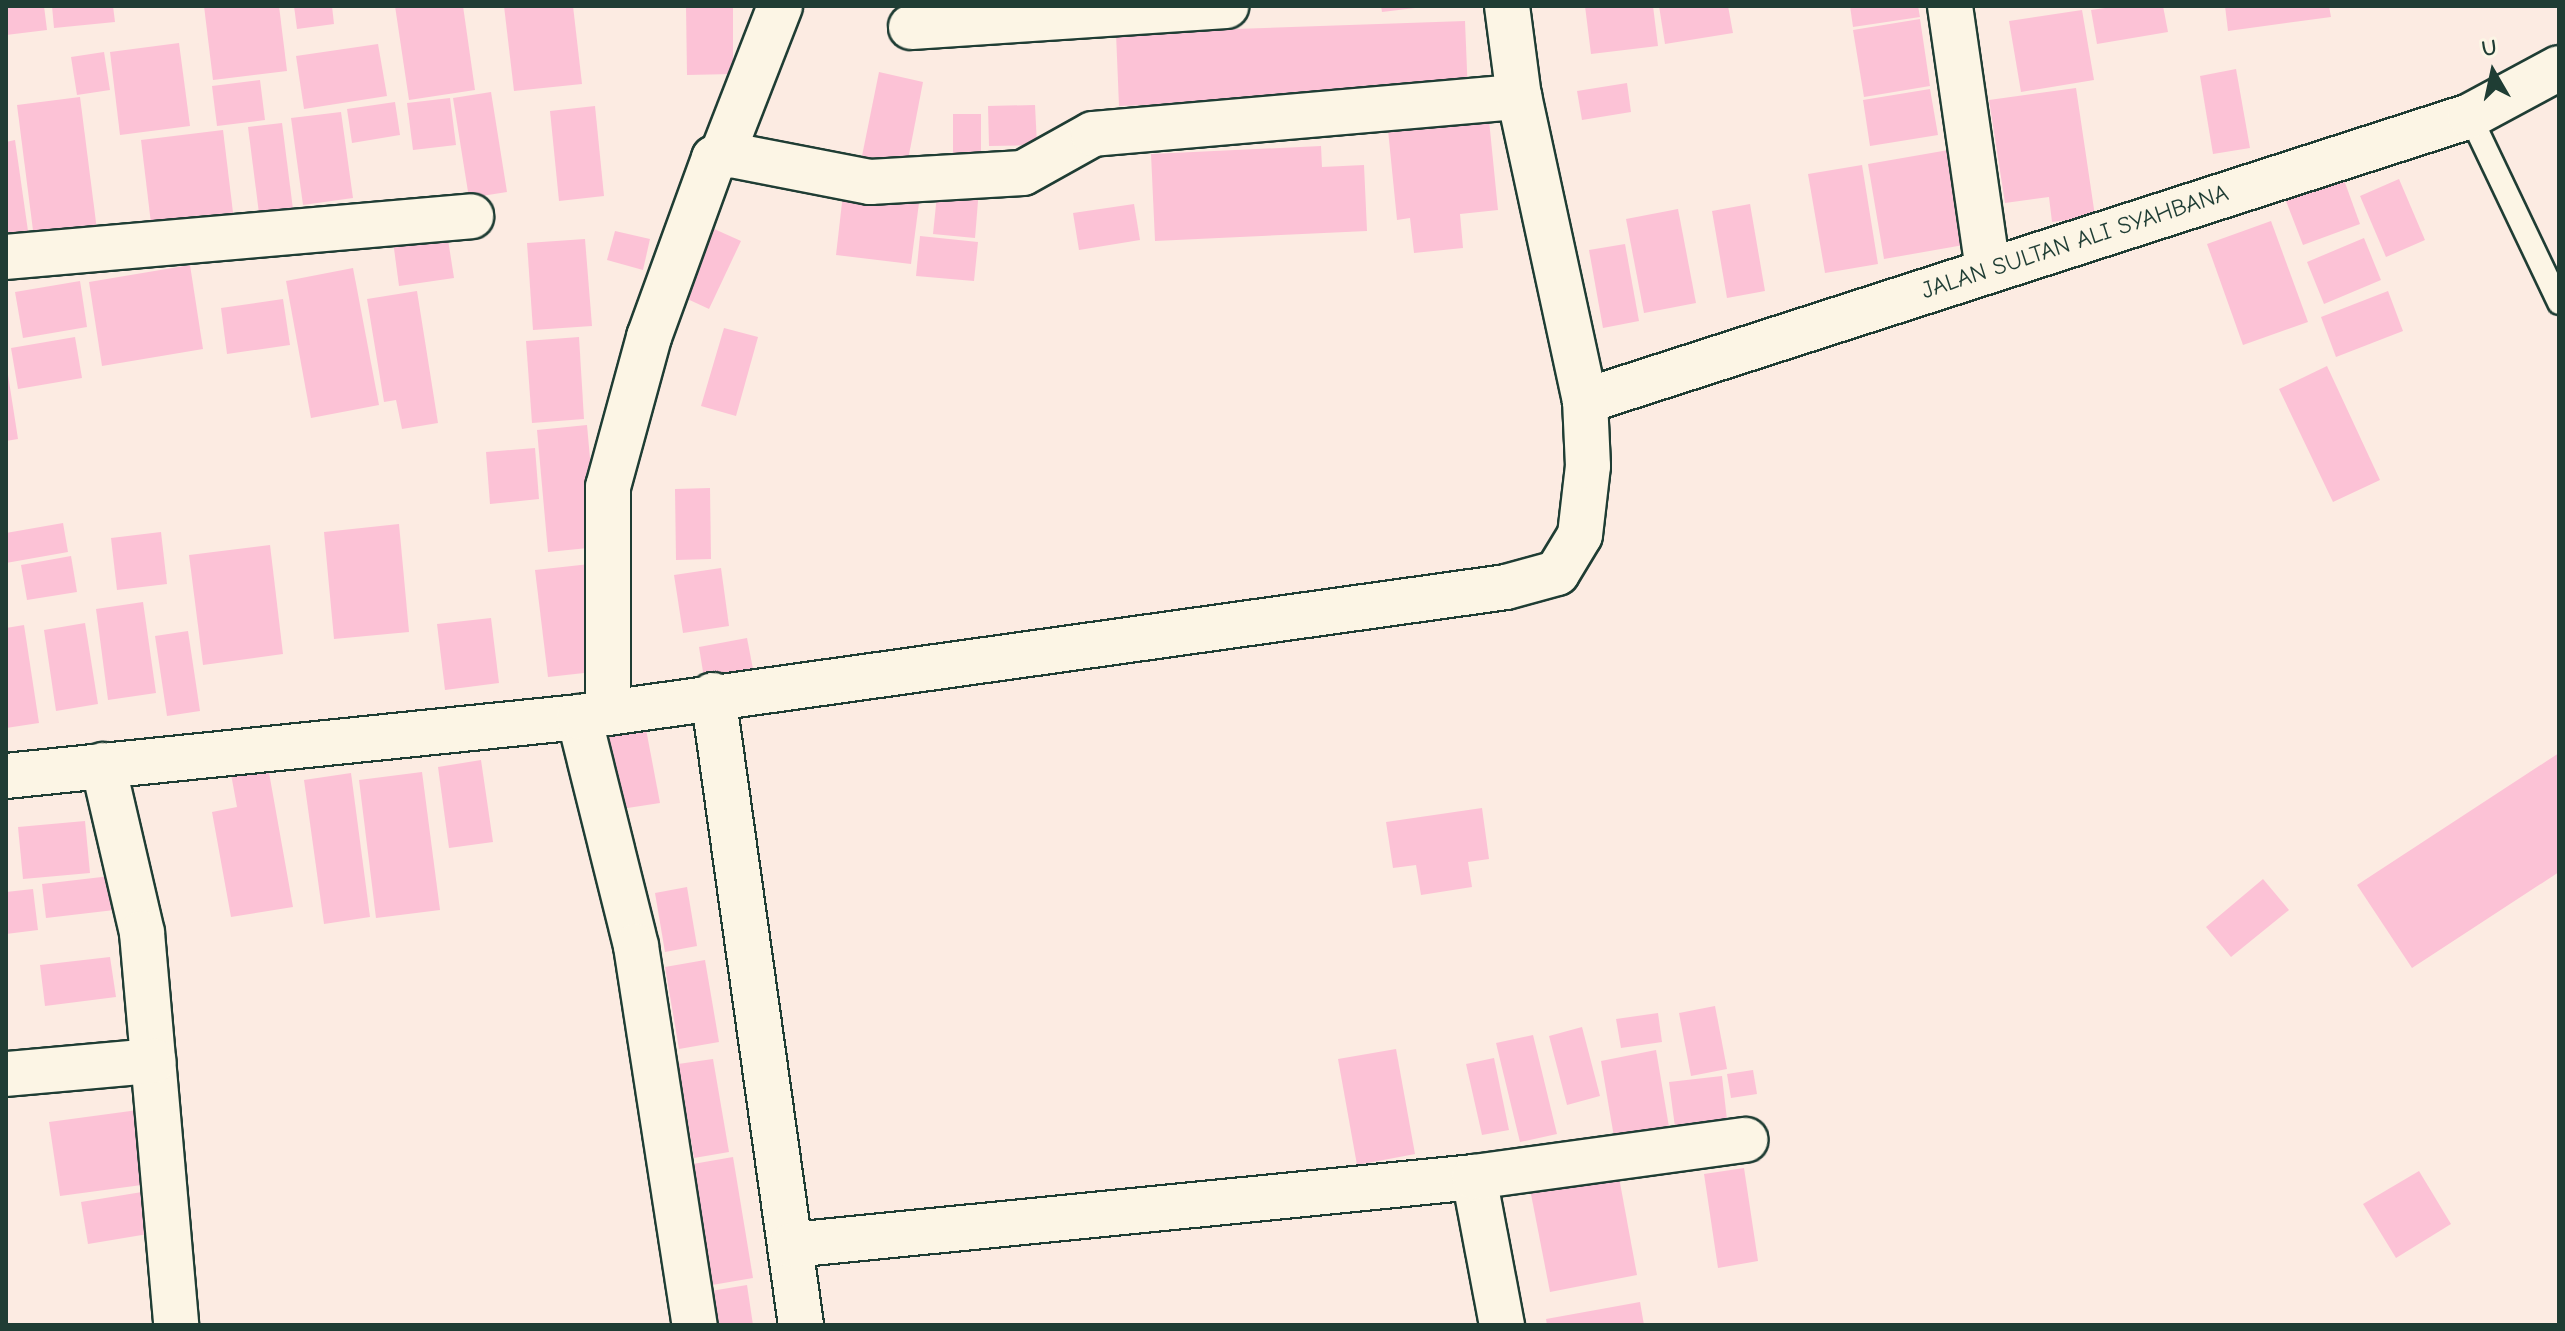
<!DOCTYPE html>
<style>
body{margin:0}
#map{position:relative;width:2565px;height:1331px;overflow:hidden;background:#fcebe2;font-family:"Comic Neue",sans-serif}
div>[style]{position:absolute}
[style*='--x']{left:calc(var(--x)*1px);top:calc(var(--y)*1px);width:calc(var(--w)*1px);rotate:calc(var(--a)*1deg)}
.building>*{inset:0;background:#fcc2d6}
.roads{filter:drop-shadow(2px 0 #1f3d34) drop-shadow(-2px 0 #1f3d34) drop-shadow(0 2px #1f3d34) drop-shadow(0 -2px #1f3d34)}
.lane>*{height:22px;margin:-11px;padding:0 11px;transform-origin:11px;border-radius:11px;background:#fcf5e5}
.street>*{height:44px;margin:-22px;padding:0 22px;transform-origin:22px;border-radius:22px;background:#fcf5e5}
span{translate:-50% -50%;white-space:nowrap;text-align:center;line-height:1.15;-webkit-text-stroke:6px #fcf5e5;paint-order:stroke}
.street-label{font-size:24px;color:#1f3d34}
.frame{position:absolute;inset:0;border:8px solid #1f3d34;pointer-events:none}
.north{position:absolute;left:2453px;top:32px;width:80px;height:80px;-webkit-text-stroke:6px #fcf5e5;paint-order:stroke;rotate:351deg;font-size:22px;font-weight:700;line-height:32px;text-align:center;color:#1f3d34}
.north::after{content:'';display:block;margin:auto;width:28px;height:36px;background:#1f3d34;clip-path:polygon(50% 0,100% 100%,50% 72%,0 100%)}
</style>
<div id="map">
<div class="building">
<i style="clip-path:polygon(6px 6px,44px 6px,47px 30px,6px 35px)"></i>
<i style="clip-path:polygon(52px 6px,113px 6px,115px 22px,54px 28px)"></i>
<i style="clip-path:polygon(204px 6px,279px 6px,287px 71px,213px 80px)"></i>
<i style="clip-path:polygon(294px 6px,332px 6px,334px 24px,297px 29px)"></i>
<i style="clip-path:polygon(395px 6px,463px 6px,475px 90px,409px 100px)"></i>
<i style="clip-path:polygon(504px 6px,573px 6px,582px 84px,514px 91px)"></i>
<i style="clip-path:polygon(686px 6px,733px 6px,733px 74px,687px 75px)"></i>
<i style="clip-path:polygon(1381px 6px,1415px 6px,1415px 8px,1382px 12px)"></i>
<i style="clip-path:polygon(1585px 6px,1653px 6px,1658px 46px,1591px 54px)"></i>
<i style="clip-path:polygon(1659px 6px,1728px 6px,1733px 33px,1665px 44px)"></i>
<i style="clip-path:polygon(1850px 6px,1918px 6px,1920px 17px,1853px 27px)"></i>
<i style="clip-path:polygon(2119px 6px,2163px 6px,2168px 32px,2097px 44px,2091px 10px)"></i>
<i style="clip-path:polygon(2225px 6px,2329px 6px,2331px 17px,2228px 31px)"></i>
<i style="clip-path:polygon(2082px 10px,2094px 80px,2021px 92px,2009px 21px)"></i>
<i style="clip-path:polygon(1920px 19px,1930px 86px,1864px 97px,1853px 30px)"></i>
<i style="clip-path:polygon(1465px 21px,1468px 95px,1119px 106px,1116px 33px)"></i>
<i style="clip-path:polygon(179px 43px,190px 126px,120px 135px,110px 52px)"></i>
<i style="clip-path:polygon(378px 44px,387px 96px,304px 109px,296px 56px)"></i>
<i style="clip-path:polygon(104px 52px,110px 90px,77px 95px,71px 57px)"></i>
<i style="clip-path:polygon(2236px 69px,2250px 148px,2213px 154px,2200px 76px)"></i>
<i style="clip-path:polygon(879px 72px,923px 82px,907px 165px,862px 156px)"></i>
<i style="clip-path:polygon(260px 80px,265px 120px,217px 126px,212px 86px)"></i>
<i style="clip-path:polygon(1627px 83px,1631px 112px,1582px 120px,1577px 91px)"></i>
<i style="clip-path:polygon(2076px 88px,2095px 216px,2052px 222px,2049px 197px,2005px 203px,1989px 100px)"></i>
<i style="clip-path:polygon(1930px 89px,1938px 135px,1870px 146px,1863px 100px)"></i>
<i style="clip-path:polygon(491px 92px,507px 192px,469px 198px,453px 98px)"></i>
<i style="clip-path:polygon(80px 97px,98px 238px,35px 246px,17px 105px)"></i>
<i style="clip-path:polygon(450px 98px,456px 145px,413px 150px,407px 103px)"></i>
<i style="clip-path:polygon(395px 102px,400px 135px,352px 143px,347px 109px)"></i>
<i style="clip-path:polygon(1035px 105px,1037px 145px,989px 146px,988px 106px)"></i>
<i style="clip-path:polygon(595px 106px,604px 196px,559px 201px,550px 111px)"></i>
<i style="clip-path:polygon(341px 112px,353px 198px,303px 205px,291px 118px)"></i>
<i style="clip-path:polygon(953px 114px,981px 114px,981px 157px,953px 157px)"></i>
<i style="clip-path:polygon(1489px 120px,1498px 210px,1460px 214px,1463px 248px,1414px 253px,1410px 218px,1397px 220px,1388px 130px)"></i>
<i style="clip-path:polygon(282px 123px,295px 225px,261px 229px,248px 127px)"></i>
<i style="clip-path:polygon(223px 130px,235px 229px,153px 240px,141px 140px)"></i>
<i style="clip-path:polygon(15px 140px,29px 238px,6px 241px,6px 142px)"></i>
<i style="clip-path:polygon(1321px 146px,1322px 167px,1364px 165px,1367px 231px,1155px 241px,1151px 154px)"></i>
<i style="clip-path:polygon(1960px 148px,1975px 243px,1884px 259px,1868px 164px)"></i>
<i style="clip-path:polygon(1862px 165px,1878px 264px,1825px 273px,1808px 174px)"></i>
<i style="clip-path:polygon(2399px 179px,2425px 240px,2386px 257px,2360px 196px)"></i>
<i style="clip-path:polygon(2344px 180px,2360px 224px,2303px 245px,2286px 201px)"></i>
<i style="clip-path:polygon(938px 185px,979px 189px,975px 238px,933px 234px)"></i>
<i style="clip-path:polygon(843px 194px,919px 203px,911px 264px,836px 255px)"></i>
<i style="clip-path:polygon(1134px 204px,1140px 240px,1079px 250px,1073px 213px)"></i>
<i style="clip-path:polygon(1750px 204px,1765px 291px,1727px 298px,1712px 211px)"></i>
<i style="clip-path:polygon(1678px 209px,1696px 303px,1644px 313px,1626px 219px)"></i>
<i style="clip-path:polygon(2271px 221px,2308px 322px,2243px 345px,2207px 244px)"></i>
<i style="clip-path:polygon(712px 228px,741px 241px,709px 309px,681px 296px)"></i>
<i style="clip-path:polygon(615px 231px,650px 239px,643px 270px,607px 260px)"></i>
<i style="clip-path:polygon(447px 233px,454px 278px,399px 286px,393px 241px)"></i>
<i style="clip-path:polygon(920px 236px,978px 242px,974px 281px,916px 276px)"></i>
<i style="clip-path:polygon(2364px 238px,2381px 280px,2324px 304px,2307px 262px)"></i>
<i style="clip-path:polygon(585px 239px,592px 326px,533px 330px,527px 243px)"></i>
<i style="clip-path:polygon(1625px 244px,1639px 321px,1603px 328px,1589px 250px)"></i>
<i style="clip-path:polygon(190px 265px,203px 349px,102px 366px,89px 282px)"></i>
<i style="clip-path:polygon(353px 268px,379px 405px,311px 418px,286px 281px)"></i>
<i style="clip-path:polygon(80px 281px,87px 327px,23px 338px,15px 292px)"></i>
<i style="clip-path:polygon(417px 291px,438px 423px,402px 429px,396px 400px,384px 402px,367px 299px)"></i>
<i style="clip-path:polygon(2388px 291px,2403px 331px,2336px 357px,2321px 317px)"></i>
<i style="clip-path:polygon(283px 299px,290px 345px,227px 354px,221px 308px)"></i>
<i style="clip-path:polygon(724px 328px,758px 337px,736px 416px,701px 406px)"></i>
<i style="clip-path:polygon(75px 337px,82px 378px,18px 389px,11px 348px)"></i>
<i style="clip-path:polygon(579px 337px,584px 419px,532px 423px,526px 341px)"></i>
<i style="clip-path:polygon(6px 362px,18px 439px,6px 441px)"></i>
<i style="clip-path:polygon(2327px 366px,2380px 480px,2333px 502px,2279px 389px)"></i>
<i style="clip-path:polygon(587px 425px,598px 547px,548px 552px,537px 430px)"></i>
<i style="clip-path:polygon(535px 448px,539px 499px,490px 504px,486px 452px)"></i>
<i style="clip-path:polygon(710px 488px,711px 559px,676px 560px,675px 489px)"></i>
<i style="clip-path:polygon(63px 523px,68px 552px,6px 563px,6px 533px)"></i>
<i style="clip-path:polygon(399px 524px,409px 632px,334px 639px,324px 532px)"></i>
<i style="clip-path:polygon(161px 532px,167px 584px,117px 590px,111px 538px)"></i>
<i style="clip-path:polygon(270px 545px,283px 654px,203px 665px,189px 555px)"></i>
<i style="clip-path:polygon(71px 556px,77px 592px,27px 600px,21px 565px)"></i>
<i style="clip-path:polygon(590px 564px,602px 671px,548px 677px,535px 570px)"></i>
<i style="clip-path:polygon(721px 568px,729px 626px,683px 633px,674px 575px)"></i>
<i style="clip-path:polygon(143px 602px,156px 693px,108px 700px,96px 609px)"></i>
<i style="clip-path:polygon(491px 618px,499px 683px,445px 690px,437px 624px)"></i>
<i style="clip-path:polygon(85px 623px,98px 704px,56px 711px,44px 630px)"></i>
<i style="clip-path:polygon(24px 625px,39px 723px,6px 728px,6px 628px)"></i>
<i style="clip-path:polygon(188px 631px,200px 711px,167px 716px,155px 636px)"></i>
<i style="clip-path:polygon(747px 638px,753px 669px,704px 678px,699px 647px)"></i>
<i style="clip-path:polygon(646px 729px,660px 803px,621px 809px,608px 736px)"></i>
<i style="clip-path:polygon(2559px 753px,2559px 872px,2412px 968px,2357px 885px)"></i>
<i style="clip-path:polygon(481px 760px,493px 842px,449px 848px,438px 767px)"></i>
<i style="clip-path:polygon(268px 767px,293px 907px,231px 917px,212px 812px,237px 807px,231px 774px)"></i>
<i style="clip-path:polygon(422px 772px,440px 910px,376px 918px,359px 780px)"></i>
<i style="clip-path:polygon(351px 773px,370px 917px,324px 924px,304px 780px)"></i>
<i style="clip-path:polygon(1482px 808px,1489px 859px,1468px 862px,1472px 887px,1421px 895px,1416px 865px,1393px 868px,1386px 822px)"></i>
<i style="clip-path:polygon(85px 821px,90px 873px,23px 879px,18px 827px)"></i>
<i style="clip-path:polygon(119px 875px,123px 909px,46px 918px,42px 884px)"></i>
<i style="clip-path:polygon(2263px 879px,2289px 910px,2231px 957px,2206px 927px)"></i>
<i style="clip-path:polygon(687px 887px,697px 946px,665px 952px,655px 893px)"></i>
<i style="clip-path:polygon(33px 889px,38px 930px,6px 934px,6px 892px)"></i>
<i style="clip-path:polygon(110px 957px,116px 997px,45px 1006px,40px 965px)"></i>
<i style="clip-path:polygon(705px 960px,719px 1042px,679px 1049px,665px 967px)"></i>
<i style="clip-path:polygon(1715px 1006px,1727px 1069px,1691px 1076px,1679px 1013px)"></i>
<i style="clip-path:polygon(1658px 1013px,1662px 1042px,1621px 1048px,1616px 1019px)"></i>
<i style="clip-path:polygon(1582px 1027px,1600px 1096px,1567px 1105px,1549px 1036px)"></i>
<i style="clip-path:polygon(1533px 1035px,1557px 1134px,1520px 1142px,1496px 1043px)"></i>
<i style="clip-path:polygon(1396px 1049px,1415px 1154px,1357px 1165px,1338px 1059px)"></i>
<i style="clip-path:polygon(1656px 1050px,1669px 1127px,1614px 1137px,1601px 1061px)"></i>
<i style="clip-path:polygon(1494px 1058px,1509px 1130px,1482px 1135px,1466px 1064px)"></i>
<i style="clip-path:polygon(713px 1059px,729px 1152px,694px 1158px,678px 1064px)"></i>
<i style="clip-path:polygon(1753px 1070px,1757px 1094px,1731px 1098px,1727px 1074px)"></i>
<i style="clip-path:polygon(1722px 1076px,1727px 1120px,1675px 1127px,1669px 1082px)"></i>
<i style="clip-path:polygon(138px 1110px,149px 1184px,60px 1196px,49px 1122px)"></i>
<i style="clip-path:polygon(733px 1157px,753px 1278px,712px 1285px,693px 1164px)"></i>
<i style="clip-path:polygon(1744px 1168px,1758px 1261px,1718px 1268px,1704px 1174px)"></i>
<i style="clip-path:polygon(2419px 1171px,2451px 1224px,2396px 1258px,2363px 1204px)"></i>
<i style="clip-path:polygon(1618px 1172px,1637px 1275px,1550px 1292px,1530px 1189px)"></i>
<i style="clip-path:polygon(148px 1191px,154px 1233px,88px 1244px,81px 1202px)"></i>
<i style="clip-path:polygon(747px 1285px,753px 1325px,716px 1325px,711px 1291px)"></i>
<i style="clip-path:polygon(1640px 1302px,1644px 1325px,1547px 1325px,1546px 1319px)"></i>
</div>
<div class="roads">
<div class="lane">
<i style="--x:2470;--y:116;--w:207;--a:64.5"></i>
</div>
<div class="street">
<i style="--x:1950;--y:6;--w:266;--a:81.8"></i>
<i style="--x:911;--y:27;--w:316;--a:-3.8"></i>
<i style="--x:722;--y:155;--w:160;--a:-68.7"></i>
<i style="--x:6;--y:257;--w:467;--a:-5"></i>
<i style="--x:1585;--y:401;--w:930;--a:-17.85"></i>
<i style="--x:2470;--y:116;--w:101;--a:-28.3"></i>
<i style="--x:713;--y:695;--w:636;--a:82.05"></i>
<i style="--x:608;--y:713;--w:226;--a:-90"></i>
<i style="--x:608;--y:487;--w:156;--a:-74.7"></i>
<i style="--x:649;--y:337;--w:190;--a:-70"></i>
<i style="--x:714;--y:158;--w:17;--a:-10"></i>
<i style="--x:731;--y:155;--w:142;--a:11"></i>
<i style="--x:870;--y:182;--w:153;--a:-3.4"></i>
<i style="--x:1023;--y:173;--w:80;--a:-29.1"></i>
<i style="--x:1093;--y:134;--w:428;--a:-5"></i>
<i style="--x:579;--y:717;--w:236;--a:76"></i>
<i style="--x:636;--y:946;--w:384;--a:81.2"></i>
<i style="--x:103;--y:765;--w:172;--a:76.9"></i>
<i style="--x:142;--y:933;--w:393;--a:85"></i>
<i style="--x:6;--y:776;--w:576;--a:-5.88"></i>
<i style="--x:579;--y:717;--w:936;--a:-7.98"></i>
<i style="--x:1506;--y:587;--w:53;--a:-15.4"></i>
<i style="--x:1557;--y:573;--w:44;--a:-58.8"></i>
<i style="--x:1580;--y:535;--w:69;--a:-83.4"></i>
<i style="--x:1588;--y:466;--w:65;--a:-92.6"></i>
<i style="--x:1585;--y:401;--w:311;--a:-102.2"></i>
<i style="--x:1519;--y:97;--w:92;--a:-97.5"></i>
<i style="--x:6;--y:1074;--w:148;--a:-5.1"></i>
<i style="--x:1474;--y:1177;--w:151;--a:79.3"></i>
<i style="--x:792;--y:1245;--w:685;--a:-5.69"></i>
<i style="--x:1474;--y:1177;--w:274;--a:-7.8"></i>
</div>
</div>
<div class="street-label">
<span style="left:2075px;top:242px;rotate:-18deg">JALAN SULTAN ALI SYAHBANA</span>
</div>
<div class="frame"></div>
<div class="north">U</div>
</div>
